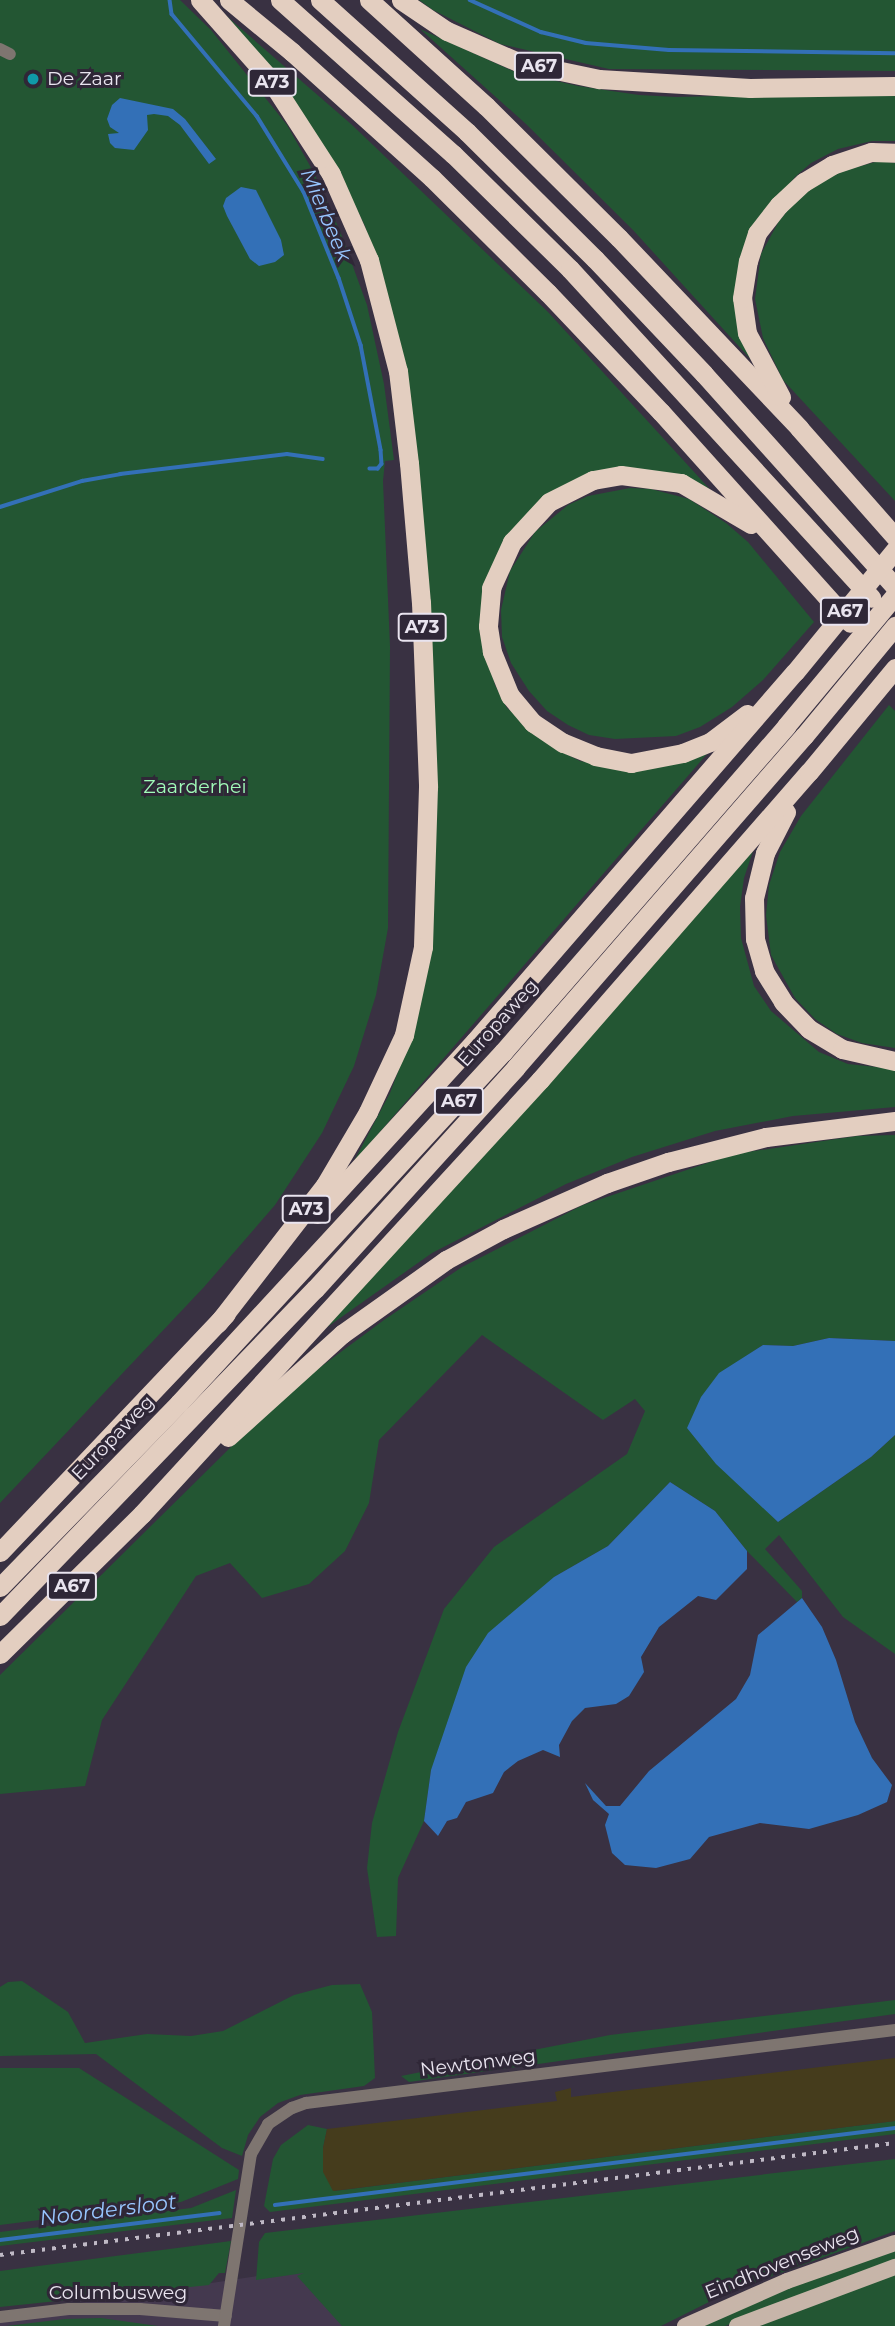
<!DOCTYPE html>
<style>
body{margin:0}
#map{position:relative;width:895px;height:2326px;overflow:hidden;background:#393142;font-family:Montserrat,sans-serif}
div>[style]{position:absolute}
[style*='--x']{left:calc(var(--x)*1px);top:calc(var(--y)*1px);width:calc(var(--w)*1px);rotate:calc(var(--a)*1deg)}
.built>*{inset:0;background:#44394f}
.green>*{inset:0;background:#235633}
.sand>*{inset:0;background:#453c1c}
.water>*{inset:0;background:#3370b7}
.stream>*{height:3.5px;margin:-1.75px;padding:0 1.75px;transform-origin:1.75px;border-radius:1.75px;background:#3370b7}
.minor>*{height:12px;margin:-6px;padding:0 6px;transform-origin:6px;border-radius:6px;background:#7e7570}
.major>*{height:16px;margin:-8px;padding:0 8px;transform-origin:8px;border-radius:8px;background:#c7b5a9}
.highway>*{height:19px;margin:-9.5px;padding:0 9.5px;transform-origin:9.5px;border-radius:9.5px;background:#e3cec0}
.rail>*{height:3.5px;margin-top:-1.75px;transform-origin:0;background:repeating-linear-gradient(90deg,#bfb9c5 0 3.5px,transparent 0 10.5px)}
.dots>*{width:19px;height:19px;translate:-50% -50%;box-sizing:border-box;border:4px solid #2f2737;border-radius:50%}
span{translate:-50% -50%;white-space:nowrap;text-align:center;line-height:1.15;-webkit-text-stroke:6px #2f2737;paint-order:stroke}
.shield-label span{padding:2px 5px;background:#2f2737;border:2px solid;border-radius:5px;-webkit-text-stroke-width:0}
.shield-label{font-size:18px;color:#e9e4ef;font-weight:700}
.poi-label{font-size:19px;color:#e9e4ef}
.left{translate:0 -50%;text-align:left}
.park-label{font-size:19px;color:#a1fcb9}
.street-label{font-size:19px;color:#e9e4ef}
.water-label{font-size:21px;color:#97c5fe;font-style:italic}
</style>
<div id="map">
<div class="built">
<i style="clip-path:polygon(304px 2269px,352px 2326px,0 2326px,0 2315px)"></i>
</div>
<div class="green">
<i style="clip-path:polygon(0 0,180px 0,211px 30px,287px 125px,314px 173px,340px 231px,367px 305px,384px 384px,394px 460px,385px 461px,383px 481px,390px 646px,388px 928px,376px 995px,354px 1066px,322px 1133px,275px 1205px,204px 1287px,0 1503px)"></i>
<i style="clip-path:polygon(208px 0,351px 124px,548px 312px,716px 496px,638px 471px,523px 520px,483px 632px,495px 685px,507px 708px,554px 748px,580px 761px,613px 767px,719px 740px,353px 1163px,390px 1093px,410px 1040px,426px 980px,434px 902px,435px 826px,388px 302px,365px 226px,333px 162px)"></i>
<i style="clip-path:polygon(419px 0,895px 0,895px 71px,609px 69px,500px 44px,433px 10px)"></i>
<i style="clip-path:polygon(420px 29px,513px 71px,578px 86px,639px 95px,676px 97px,895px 92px,895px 141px,872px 141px,838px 149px,811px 163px,795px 177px,764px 216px,746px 249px,755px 364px,633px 230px,526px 124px)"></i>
<i style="clip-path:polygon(879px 161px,895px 163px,895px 501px,783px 380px,763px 338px,755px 299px,761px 254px,779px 221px,796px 200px,817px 183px,846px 170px)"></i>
<i style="clip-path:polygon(630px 488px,651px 489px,689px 499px,726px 523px,748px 542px,814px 622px,763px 680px,732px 707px,700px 727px,676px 736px,615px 739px,589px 735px,568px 725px,547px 711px,529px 691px,511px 663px,502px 637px,501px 610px,510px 571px,535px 532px,568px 505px,588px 496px)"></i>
<i style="clip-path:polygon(889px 705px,895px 711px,895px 1048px,862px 1043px,837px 1034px,815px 1019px,795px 998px,771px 955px,766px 915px,769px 885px,780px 852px,801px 816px)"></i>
<i style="clip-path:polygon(753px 851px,744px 878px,740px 907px,741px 938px,754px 986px,771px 1011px,819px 1052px,848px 1064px,895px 1069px,895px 1107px,793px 1116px,715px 1131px,632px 1157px,566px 1184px,432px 1253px,326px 1328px)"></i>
<i style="clip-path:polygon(895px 1135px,895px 1341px,829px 1338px,793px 1346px,763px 1345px,719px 1374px,762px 1505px,778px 1522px,871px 1457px,895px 1435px,895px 1654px,843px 1617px,779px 1535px,765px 1549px,802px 1591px,802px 1598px,797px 1602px,747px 1551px,715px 1511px,670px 1482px,608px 1546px,554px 1577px,431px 1770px,424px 1821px,398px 1878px,396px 1936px,377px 1937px,367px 1868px,372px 1823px,398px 1732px,444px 1609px,494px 1547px,627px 1454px,645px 1411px,635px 1399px,603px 1420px,482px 1335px,379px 1440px,369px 1503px,345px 1551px,309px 1584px,262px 1598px,230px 1563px,196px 1576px,102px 1720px,85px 1786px,0 1794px,0 1675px,237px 1441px,303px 1380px,384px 1320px,462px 1267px,583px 1205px,734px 1154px,857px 1136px)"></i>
<i style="clip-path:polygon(22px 1981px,68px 2012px,85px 2043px,147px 2034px,191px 2036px,223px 2031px,294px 1995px,332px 1985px,360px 1984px,372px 2012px,375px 2078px,364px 2086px,300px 2095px,278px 2103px,260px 2117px,248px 2135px,242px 2156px,222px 2148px,96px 2054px,0 2056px,0 1987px,8px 1982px)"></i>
<i style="clip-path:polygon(895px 2000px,895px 2014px,409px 2082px,401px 2076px,610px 2035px)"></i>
<i style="clip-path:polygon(0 2068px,79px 2068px,239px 2170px,238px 2179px,181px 2202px,0 2225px)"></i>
<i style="clip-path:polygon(895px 2121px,895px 2134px,270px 2212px,264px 2206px,273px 2159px,281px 2145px,308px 2125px,327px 2129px,323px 2148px,334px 2191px)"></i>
<i style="clip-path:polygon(895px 2159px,895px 2231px,729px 2292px,661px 2326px,342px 2326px,297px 2276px,304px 2273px,256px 2280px,259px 2242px,265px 2233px)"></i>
<i style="clip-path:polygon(236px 2190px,232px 2218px,0 2246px,0 2232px,191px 2208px)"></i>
<i style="clip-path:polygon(231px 2241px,225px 2273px,219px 2273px,209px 2285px,0 2307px,0 2271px)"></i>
<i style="clip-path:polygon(895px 2248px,895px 2262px,725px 2326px,696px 2326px,724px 2312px)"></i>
<i style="clip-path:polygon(895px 2273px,895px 2326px,751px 2326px)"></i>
<i style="clip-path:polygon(101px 2318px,158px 2326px,6px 2326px,65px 2319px)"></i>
</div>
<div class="sand">
<i style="clip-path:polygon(895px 2058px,895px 2121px,333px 2191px,323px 2172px,323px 2148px,327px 2129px,557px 2101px,555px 2092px,571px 2088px,571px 2097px)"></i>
</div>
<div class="water">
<i style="clip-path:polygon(120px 98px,173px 109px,185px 119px,216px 159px,209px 164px,180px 125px,168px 116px,154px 114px,147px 115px,148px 130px,134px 150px,115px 148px,110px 143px,108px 134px,119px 133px,110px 127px,107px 119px,112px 105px)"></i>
<i style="clip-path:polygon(241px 187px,256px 190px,281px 240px,284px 255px,275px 262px,259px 266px,250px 259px,227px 216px,223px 206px,226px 198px)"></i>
<i style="clip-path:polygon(829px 1338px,895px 1341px,895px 1435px,871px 1457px,778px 1522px,716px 1464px,687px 1428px,701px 1397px,719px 1373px,763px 1345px,793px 1346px)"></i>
<i style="clip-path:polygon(670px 1482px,715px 1511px,747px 1551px,747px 1569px,716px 1600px,698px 1596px,659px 1627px,641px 1657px,644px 1672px,629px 1696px,616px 1704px,585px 1708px,572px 1721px,559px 1745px,560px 1757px,543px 1750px,518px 1761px,504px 1772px,493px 1793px,466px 1802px,457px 1818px,447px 1821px,438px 1836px,424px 1821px,431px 1770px,466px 1667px,488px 1633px,554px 1577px,608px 1546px)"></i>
<i style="clip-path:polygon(802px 1598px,822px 1627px,836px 1660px,855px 1722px,872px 1758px,892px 1785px,887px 1802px,858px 1815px,809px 1829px,760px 1823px,709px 1837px,690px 1859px,656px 1868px,625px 1865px,612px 1853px,605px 1825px,609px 1814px,593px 1800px,585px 1783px,606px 1806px,620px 1806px,649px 1771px,736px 1699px,750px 1675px,758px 1635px)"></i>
</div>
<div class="stream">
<i style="--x:170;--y:0;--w:14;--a:82"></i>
<i style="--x:172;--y:14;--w:133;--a:50.2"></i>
<i style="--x:257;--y:116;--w:89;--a:58.3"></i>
<i style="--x:304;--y:192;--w:93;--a:67.9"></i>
<i style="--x:339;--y:278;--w:71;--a:71.8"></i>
<i style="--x:361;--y:345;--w:107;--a:79.2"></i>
<i style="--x:381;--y:450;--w:14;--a:86"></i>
<i style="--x:382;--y:464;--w:6;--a:129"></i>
<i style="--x:378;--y:469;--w:8;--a:180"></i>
<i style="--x:470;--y:0;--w:78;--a:24.3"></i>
<i style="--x:541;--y:32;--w:46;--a:13.7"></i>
<i style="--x:586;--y:43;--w:83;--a:4.8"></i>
<i style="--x:669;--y:50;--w:226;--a:0.8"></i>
<i style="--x:0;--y:507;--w:86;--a:-17.6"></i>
<i style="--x:82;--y:481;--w:39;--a:-10"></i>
<i style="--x:120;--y:474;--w:168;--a:-6.8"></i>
<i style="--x:287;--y:454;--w:36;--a:8"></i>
<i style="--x:275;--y:2205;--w:625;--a:-7.08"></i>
<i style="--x:0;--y:2240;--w:221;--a:-7"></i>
</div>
<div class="minor">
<i style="--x:0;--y:49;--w:11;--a:27"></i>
<i style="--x:0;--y:2317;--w:69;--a:-6.6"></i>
<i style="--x:69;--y:2309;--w:71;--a:0"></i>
<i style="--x:140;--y:2309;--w:86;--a:4.7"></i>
<i style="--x:224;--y:2326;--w:174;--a:-81.1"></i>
<i style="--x:251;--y:2154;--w:34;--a:-60"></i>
<i style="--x:268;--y:2124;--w:29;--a:-34"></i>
<i style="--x:292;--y:2108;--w:15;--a:-20"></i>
<i style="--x:306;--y:2103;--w:594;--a:-7.07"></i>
</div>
<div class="major">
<i style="--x:685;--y:2326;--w:111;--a:-23.8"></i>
<i style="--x:787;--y:2281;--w:114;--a:-19.4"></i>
<i style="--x:737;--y:2326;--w:169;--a:-20.5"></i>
</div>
<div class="highway">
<i style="--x:200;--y:0;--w:104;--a:48.5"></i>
<i style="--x:269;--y:78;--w:114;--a:57.1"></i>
<i style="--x:331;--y:174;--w:94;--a:66.2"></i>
<i style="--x:369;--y:260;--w:115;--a:75.4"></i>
<i style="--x:398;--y:371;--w:93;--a:83.2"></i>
<i style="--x:409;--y:463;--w:140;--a:85.1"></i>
<i style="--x:421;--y:602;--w:185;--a:87.8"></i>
<i style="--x:428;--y:787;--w:160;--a:91.8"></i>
<i style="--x:423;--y:947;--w:90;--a:102.2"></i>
<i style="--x:404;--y:1035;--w:85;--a:115.1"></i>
<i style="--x:368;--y:1112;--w:85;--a:120.5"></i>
<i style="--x:325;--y:1185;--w:175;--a:127.8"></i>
<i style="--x:229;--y:0;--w:82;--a:39.5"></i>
<i style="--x:292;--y:52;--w:188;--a:42"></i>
<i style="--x:432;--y:178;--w:163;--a:44.8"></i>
<i style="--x:548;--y:293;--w:164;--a:46.5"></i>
<i style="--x:661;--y:412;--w:283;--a:48.1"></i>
<i style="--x:280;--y:0;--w:232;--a:41.7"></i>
<i style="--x:453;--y:154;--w:164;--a:44.5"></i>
<i style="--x:570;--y:269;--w:446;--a:47.5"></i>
<i style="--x:320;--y:0;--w:198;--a:41.9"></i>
<i style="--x:467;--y:132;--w:180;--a:44.8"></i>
<i style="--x:595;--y:259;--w:158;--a:46.5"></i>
<i style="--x:704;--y:374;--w:286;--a:48.1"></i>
<i style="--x:369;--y:0;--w:158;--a:42.2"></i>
<i style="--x:486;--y:106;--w:187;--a:44.8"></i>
<i style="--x:619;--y:238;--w:262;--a:46.5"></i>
<i style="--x:799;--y:428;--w:145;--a:48.6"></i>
<i style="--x:401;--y:0;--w:55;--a:34"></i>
<i style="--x:447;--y:31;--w:77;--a:23.6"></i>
<i style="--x:518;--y:62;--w:83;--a:11.9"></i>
<i style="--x:599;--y:79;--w:151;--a:3.4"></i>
<i style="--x:750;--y:88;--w:145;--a:-0.8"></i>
<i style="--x:781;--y:397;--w:72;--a:-118"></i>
<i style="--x:747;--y:333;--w:35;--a:-98"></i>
<i style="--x:742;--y:298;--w:37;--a:-81"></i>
<i style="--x:748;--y:261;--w:29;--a:-72"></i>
<i style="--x:757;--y:233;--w:36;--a:-52"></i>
<i style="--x:779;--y:205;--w:34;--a:-43"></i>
<i style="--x:804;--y:182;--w:33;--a:-31"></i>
<i style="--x:832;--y:165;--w:41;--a:-18.4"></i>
<i style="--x:871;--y:152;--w:24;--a:2"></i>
<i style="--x:747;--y:714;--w:46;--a:142.9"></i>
<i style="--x:710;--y:742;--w:29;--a:158"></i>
<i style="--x:683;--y:753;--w:53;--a:169.1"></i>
<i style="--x:631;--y:763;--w:36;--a:-169"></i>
<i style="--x:596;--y:756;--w:35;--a:-158"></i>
<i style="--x:563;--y:743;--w:36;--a:-146"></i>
<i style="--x:533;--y:723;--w:35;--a:-130"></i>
<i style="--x:510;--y:696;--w:48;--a:-112.2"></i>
<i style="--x:492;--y:652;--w:26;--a:-99"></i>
<i style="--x:488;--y:626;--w:38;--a:-85"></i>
<i style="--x:491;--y:588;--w:51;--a:-65.5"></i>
<i style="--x:512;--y:542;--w:54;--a:-47.2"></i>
<i style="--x:549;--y:502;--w:49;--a:-26.6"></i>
<i style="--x:593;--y:480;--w:28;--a:-10"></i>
<i style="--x:621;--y:475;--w:61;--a:7.6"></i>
<i style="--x:681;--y:483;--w:81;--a:30.4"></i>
<i style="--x:786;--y:812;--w:46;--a:117.1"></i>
<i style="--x:765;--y:853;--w:46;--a:103.7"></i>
<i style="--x:754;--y:898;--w:41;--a:88.6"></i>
<i style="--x:755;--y:939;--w:33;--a:74"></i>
<i style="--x:764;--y:971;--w:36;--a:58"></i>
<i style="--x:783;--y:1002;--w:37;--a:46"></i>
<i style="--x:809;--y:1029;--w:39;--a:31"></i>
<i style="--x:842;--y:1049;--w:54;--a:12.8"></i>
<i style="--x:317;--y:1214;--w:234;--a:-47.6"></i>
<i style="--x:475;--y:1041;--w:488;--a:-49.1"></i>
<i style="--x:795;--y:672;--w:158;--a:-50.7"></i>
<i style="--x:228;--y:1437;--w:154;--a:-42.1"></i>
<i style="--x:342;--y:1334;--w:128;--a:-35.4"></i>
<i style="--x:446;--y:1260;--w:65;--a:-28.5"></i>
<i style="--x:503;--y:1229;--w:114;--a:-23.9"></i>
<i style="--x:607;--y:1183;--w:65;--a:-19"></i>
<i style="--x:668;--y:1162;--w:101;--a:-14.3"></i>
<i style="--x:766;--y:1137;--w:130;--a:-7.1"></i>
<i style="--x:0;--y:1552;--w:328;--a:-46.5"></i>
<i style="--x:0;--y:1587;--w:257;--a:-45.8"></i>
<i style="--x:179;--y:1403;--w:478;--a:-47.3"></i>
<i style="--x:503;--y:1052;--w:432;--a:-49"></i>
<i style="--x:786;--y:726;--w:170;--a:-50.2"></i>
<i style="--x:0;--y:1616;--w:454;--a:-46.1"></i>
<i style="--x:315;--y:1289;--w:299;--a:-47.8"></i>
<i style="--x:516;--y:1067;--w:439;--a:-49"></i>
<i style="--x:804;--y:736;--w:143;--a:-50.4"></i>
<i style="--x:0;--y:1654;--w:199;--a:-44.6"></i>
<i style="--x:142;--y:1514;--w:589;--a:-47.48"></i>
<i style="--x:540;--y:1080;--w:409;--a:-48.9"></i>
<i style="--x:809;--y:772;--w:135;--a:-50.4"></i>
</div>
<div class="rail">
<i style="--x:0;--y:2255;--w:902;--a:-7.13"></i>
</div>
<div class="dots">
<i style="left:33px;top:79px;background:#0f9aa8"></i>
</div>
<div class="shield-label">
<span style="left:539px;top:66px">A67</span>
<span style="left:272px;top:82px">A73</span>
<span style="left:845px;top:611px">A67</span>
<span style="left:422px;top:627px">A73</span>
<span style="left:459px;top:1101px">A67</span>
<span style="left:306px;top:1209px">A73</span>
<span style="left:72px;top:1586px">A67</span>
</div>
<div class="poi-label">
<span class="left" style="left:47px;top:79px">De Zaar</span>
</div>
<div class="park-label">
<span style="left:195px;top:787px">Zaarderhei</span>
</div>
<div class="street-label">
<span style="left:498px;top:1023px;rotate:-48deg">Europaweg</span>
<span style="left:113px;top:1438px;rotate:-46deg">Europaweg</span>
<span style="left:478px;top:2063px;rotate:-7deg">Newtonweg</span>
<span style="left:782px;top:2263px;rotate:-22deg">Eindhovenseweg</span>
<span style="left:118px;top:2293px">Columbusweg</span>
</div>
<div class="water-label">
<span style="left:326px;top:215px;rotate:67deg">Mierbeek</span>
<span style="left:108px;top:2210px;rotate:-7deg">Noordersloot</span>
</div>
</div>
